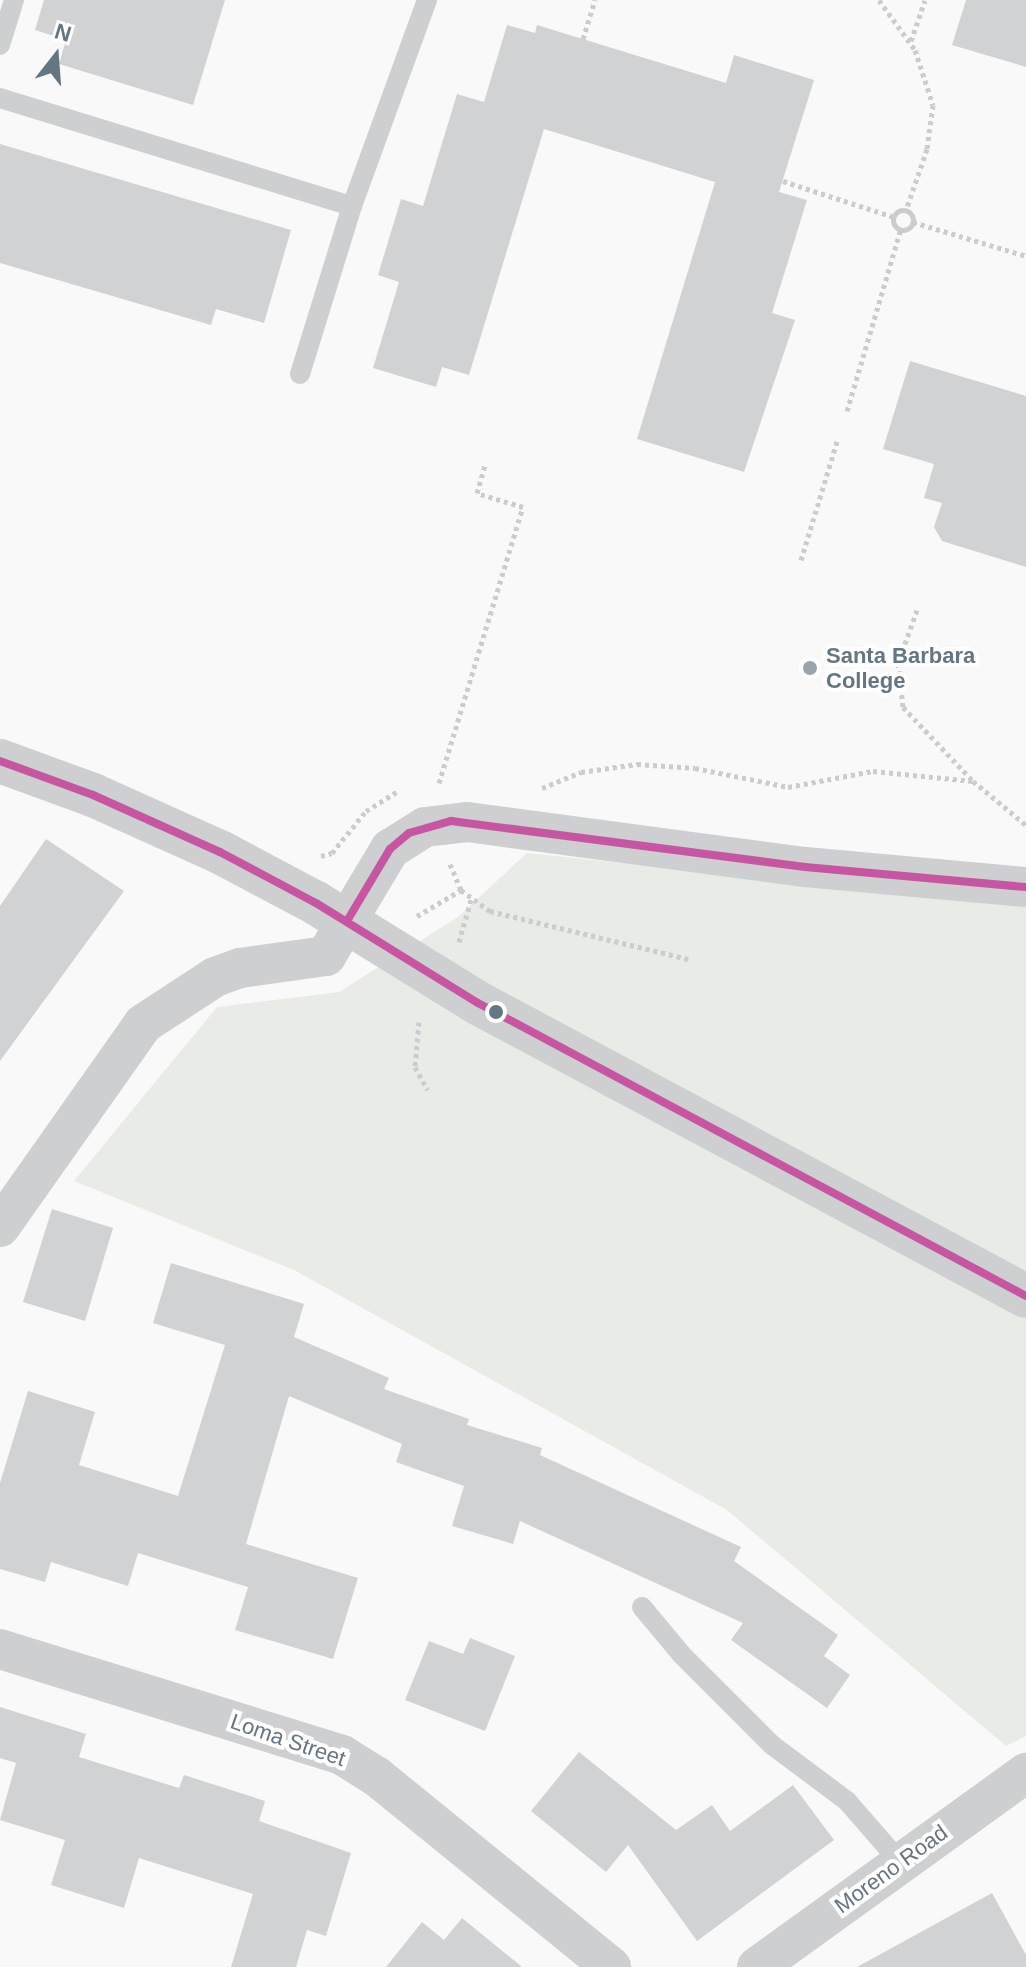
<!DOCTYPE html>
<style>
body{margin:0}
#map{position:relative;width:1026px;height:1967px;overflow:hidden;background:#f9f9f9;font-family:Helvetica,sans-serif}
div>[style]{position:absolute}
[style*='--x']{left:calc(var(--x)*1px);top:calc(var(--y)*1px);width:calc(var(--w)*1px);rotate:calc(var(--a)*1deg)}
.green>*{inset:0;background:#e8ebe6}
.building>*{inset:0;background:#d0d2d3}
.path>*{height:5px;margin-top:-2.5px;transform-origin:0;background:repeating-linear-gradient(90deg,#cbcccd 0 4px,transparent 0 8px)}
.path>.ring{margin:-2.5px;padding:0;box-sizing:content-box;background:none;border:5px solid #cbcccd;border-radius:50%}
.service>*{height:20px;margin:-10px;padding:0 10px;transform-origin:10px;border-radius:10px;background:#cecfd0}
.minor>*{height:40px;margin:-20px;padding:0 20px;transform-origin:20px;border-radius:20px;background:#cecfd0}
.tertiary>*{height:44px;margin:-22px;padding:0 22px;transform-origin:22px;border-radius:22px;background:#cecfd0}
.bus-1>*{height:8px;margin:-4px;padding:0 4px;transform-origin:4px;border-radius:4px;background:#c756a1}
.dots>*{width:22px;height:22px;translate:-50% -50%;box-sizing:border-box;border:4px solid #fff;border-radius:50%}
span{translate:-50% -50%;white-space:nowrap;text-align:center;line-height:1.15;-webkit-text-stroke:8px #fff;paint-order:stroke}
.poi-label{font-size:22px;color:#657683;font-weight:700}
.left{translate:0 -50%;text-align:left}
.street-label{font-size:22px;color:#657683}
.north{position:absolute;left:16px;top:16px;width:80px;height:80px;-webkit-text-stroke:6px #fff;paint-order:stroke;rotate:17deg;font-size:22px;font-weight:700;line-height:32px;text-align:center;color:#657683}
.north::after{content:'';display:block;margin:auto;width:28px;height:36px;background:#657683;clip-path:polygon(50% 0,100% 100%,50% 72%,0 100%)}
</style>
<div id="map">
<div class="green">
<i style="clip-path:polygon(527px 853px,1026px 905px,1026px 1736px,1006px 1746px,727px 1510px,294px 1270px,74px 1181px,217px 1007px,339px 992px,458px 917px)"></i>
</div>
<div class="building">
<i style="clip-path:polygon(44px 0,225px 0,193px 105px,59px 64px,66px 40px,35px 30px)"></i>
<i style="clip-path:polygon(966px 0,1026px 0,1026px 67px,952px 45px)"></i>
<i style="clip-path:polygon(507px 25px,535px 33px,537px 25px,726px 83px,734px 55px,814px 80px,779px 192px,807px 200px,772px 313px,795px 320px,744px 472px,637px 439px,715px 182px,544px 129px,469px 375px,442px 367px,436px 387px,373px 368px,399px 282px,378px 275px,401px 199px,423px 206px,457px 94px,484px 102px)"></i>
<i style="clip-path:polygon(0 144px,291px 230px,264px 323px,216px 309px,211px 325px,0 263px)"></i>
<i style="clip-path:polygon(910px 361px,1026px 396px,1026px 567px,942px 541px,934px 527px,942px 503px,924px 498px,934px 464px,883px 449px)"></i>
<i style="clip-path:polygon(46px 839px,124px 891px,0 1061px,0 906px)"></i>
<i style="clip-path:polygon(52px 1209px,113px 1228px,85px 1321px,23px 1302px)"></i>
<i style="clip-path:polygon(171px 1263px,304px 1304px,294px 1337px,389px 1378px,384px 1389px,469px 1419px,467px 1425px,542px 1448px,540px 1455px,741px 1547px,734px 1561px,838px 1635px,824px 1656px,850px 1675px,827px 1708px,731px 1640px,743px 1623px,520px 1521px,513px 1544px,452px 1526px,464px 1486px,396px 1462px,402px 1444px,289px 1396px,246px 1544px,358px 1578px,333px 1659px,235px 1630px,248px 1587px,138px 1553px,128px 1586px,51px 1562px,45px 1582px,0 1569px,0 1483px,28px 1391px,95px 1412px,79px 1465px,178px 1496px,225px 1345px,153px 1323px)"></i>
<i style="clip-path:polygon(470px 1638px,515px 1656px,485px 1731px,405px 1700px,429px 1641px,463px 1654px)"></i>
<i style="clip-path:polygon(0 1707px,86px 1734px,79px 1757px,179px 1788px,184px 1775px,265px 1801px,259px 1821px,351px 1853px,326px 1936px,307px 1930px,296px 1967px,231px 1967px,253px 1894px,139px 1858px,124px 1908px,51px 1885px,65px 1840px,0 1820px,16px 1763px,0 1758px)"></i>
<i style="clip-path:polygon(579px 1752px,676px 1830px,712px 1805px,730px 1831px,793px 1785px,834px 1840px,697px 1941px,628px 1845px,606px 1872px,531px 1811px)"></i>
<i style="clip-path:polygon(992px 1893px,1026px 1955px,1026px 1967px,857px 1967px)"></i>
<i style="clip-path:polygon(462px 1918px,522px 1967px,386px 1967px,422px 1922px,444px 1940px)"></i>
</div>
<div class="path">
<i style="--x:879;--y:0;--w:62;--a:54.2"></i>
<i style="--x:915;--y:50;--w:58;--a:71.9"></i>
<i style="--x:933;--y:105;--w:44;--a:97.8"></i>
<i style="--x:927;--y:149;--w:65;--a:109"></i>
<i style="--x:583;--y:39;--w:41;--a:-72.9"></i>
<i style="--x:911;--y:41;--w:43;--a:-71.1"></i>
<i style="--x:783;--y:181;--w:117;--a:18"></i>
<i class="ring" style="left:893px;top:210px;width:15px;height:15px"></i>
<i style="--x:913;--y:222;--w:118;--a:16.7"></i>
<i style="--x:847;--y:411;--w:190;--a:-73.5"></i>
<i style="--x:801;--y:560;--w:127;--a:-73.1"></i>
<i style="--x:917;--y:610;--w:56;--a:109.7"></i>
<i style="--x:898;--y:663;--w:44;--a:83.5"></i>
<i style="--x:903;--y:707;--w:102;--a:46.6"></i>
<i style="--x:973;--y:781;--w:69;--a:39.7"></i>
<i style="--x:439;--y:783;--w:288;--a:-73.1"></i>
<i style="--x:523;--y:507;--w:48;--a:-163.1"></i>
<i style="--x:477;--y:493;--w:29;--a:-74"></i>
<i style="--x:542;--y:788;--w:42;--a:-22.3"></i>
<i style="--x:581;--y:772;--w:57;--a:-8.1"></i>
<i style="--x:637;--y:764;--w:58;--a:3.9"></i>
<i style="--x:695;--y:768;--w:95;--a:11.5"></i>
<i style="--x:788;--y:787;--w:86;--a:-10.7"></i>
<i style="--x:873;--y:771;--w:100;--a:5.7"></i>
<i style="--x:321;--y:856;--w:11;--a:-15"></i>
<i style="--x:332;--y:853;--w:54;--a:-51"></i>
<i style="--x:366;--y:811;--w:36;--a:-32"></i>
<i style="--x:450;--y:864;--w:28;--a:67"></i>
<i style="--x:461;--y:890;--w:36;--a:36"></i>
<i style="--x:490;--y:911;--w:204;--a:13.6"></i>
<i style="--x:417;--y:916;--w:51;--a:-30.6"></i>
<i style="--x:459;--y:942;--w:44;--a:-74.1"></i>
<i style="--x:419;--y:1022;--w:45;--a:95.1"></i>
<i style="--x:415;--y:1067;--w:26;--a:61"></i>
</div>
<div class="service">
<i style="--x:0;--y:45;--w:47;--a:-72.7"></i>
<i style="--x:0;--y:98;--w:368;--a:17.1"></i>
<i style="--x:300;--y:374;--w:176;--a:-72.8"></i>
<i style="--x:352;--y:206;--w:219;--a:-70"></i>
<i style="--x:642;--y:1607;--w:62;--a:50.2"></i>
<i style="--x:682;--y:1655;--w:127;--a:45"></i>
<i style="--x:772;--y:1745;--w:94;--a:36.7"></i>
<i style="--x:847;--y:1801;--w:81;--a:49"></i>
</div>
<div class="minor">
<i style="--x:0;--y:1227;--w:248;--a:-54.8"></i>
<i style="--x:143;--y:1024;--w:86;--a:-33.1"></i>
<i style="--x:215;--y:977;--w:27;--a:-20"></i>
<i style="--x:240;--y:968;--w:87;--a:-7.9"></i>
<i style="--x:326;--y:956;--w:125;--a:-59.1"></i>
<i style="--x:390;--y:849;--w:41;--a:-32.2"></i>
<i style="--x:425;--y:827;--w:42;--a:-6.8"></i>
<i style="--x:467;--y:822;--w:341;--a:7.6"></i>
<i style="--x:805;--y:867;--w:222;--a:5.2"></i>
<i style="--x:0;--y:1649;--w:358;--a:17.2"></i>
<i style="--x:342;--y:1755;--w:40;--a:32"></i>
<i style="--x:376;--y:1776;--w:303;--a:39.1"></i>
<i style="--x:757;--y:1967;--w:332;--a:-35.8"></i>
</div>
<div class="tertiary">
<i style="--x:0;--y:761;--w:99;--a:20.1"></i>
<i style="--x:93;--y:795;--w:139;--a:24.2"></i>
<i style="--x:220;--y:852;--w:109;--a:28"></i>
<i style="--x:316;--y:903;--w:190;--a:31.7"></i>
<i style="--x:478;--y:1003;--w:621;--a:28.13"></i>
</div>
<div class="bus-1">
<i style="--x:0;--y:761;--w:99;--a:20.1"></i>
<i style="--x:93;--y:795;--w:139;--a:24.2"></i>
<i style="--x:220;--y:852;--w:109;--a:28"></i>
<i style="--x:316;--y:903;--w:190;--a:31.7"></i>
<i style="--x:478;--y:1003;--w:621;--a:28.13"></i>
<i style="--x:347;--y:921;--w:84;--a:-59.2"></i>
<i style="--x:390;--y:849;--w:25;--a:-40"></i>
<i style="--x:409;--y:833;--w:44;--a:-15.9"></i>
<i style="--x:451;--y:821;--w:357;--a:7.4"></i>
<i style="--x:805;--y:867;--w:222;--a:5.2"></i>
</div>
<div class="dots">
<i style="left:810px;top:668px;background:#99a4ac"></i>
<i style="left:496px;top:1012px;background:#657683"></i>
</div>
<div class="poi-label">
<span class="left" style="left:826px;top:668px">Santa Barbara<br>College</span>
</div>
<div class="street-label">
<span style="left:288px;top:1740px;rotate:19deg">Loma Street</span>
<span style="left:891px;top:1869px;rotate:-36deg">Moreno Road</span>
</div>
<div class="north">N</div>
</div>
